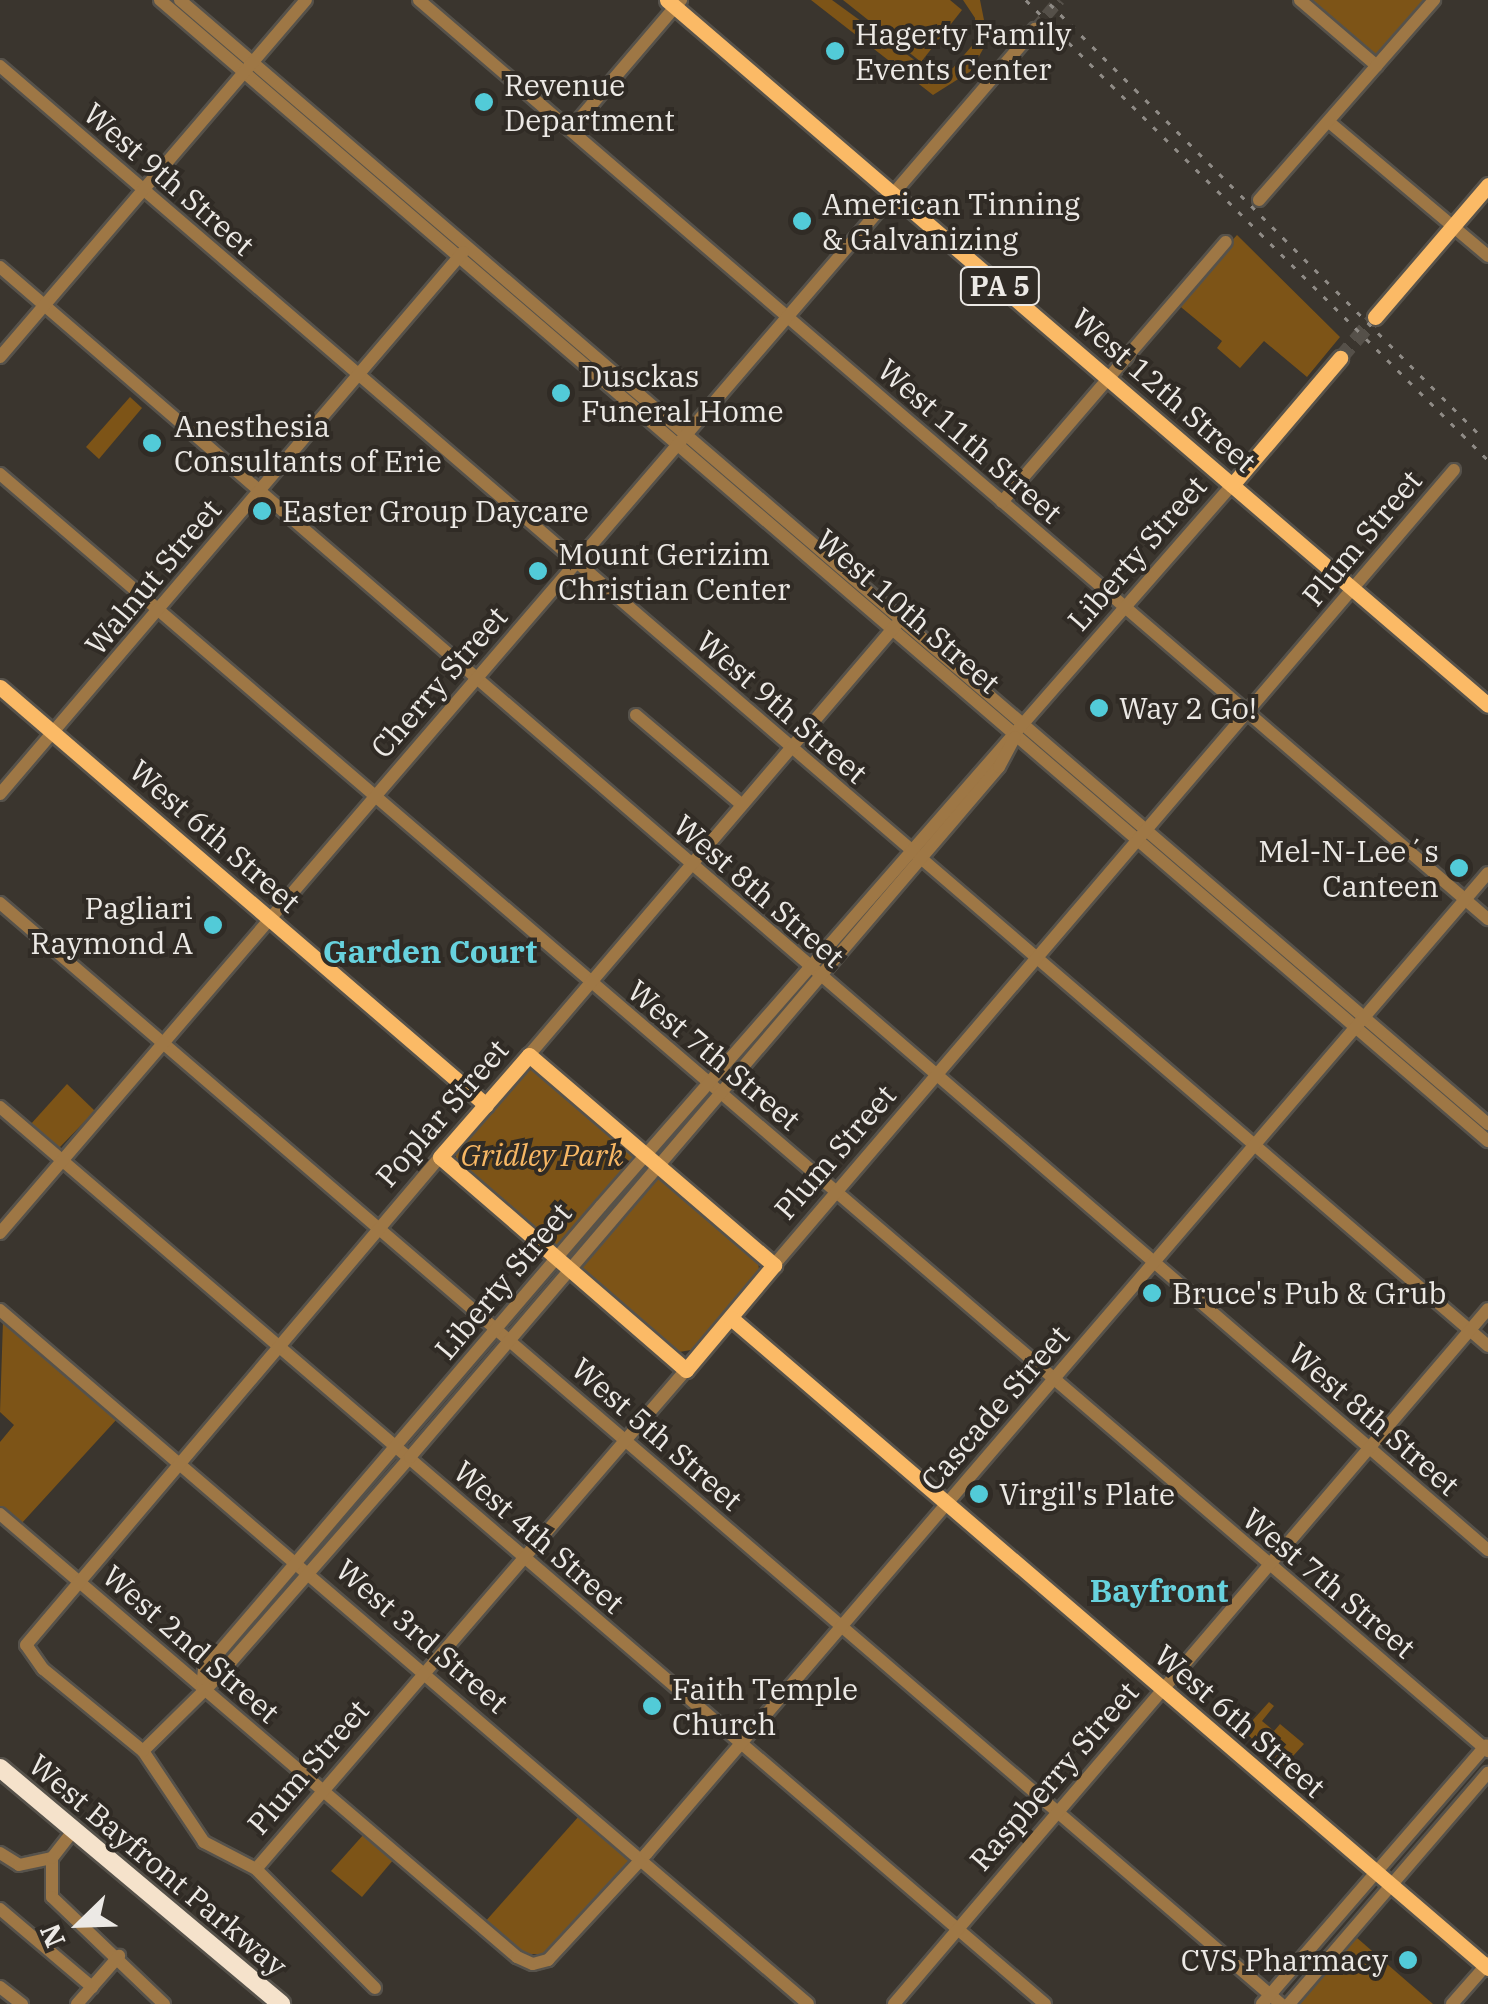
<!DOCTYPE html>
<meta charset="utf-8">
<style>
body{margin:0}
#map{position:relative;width:1488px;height:2004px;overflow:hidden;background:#3a352e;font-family:"IBM Plex Serif",serif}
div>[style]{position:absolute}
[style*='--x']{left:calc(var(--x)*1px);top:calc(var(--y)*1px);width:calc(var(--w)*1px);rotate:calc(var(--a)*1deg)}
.green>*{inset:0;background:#7d5417}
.minor-tunnel>*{height:12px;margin-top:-6px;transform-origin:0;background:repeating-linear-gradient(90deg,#555049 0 12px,transparent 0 18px)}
.major-tunnel>*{height:15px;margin-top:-7.5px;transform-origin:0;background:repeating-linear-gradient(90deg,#555049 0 15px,transparent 0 23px)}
.roads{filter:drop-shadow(2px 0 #56524b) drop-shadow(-2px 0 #56524b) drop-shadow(0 2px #56524b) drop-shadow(0 -2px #56524b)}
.minor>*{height:12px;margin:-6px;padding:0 6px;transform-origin:6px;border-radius:6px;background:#9e7745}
.major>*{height:15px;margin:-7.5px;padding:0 7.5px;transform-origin:7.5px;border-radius:7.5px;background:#fbba66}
.highway>*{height:18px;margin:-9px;padding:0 9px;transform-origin:9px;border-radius:9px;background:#f5e2cb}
.rail>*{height:2.5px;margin-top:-1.25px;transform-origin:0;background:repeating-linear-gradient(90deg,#8f8b86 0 5px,transparent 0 15px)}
.dots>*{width:28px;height:28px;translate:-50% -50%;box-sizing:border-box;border:5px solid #302b25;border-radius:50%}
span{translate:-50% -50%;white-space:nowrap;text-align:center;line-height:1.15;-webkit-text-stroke:8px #302b25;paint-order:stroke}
.shield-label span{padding:2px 8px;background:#302b25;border:2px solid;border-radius:8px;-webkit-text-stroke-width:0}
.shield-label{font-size:28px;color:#ece9e5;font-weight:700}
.poi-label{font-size:30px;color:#ece9e5}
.left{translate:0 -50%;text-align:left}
.right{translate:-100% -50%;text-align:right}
.street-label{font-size:30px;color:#ece9e5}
.park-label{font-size:30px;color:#f7b764;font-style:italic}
.neighbourhood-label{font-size:32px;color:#67d2de;font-weight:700}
.north{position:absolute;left:30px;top:1874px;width:100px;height:100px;-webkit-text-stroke:8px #302b25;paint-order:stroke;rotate:247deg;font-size:28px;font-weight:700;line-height:40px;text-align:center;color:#ece9e5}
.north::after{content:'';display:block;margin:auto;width:35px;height:45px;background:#ece9e5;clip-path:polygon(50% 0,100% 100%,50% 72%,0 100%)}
</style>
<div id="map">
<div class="green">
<i style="clip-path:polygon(811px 0,832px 0,931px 72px,953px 68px,976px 41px,975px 18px,963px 0,980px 0,988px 40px,971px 71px,933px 95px)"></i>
<i style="clip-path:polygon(843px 0,950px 0,962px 10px,921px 62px)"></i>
<i style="clip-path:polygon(1300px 0,1434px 0,1377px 66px)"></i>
<i style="clip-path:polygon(1237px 235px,1340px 337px,1307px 377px,1264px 341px,1240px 368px,1217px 348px,1222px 341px,1176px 303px)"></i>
<i style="clip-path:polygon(130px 397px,142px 408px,99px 459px,86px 447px)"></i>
<i style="clip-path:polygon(535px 1069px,758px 1260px,759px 1270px,691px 1350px,679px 1352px,456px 1160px,456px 1151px,523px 1072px)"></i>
<i style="clip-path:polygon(67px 1084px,95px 1111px,59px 1148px,30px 1125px)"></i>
<i style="clip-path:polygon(3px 1321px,117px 1419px,21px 1524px,0 1506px,0 1442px,14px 1425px,0 1412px)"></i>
<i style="clip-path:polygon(1269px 1702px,1274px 1706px,1262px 1721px,1274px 1731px,1280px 1724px,1304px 1744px,1284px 1766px,1243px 1731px)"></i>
<i style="clip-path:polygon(579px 1816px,631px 1859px,548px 1954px,522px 1954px,484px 1923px)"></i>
<i style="clip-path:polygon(364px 1834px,394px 1859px,362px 1897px,331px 1871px)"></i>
<i style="clip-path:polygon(1356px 1937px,1433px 2004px,1297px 2004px)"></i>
</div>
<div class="minor-tunnel">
<i style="--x:1035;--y:29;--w:38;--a:-50"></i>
</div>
<div class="major-tunnel">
<i style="--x:1340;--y:358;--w:54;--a:-49.5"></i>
</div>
<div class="roads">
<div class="minor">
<i style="--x:160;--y:0;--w:1751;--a:40.67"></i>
<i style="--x:180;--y:0;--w:1725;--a:40.67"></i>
<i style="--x:419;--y:0;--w:1410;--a:40.69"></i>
<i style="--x:1300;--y:0;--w:101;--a:40.6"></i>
<i style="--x:0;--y:66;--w:1963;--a:40.7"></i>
<i style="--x:1329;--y:122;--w:208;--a:40.1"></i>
<i style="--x:570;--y:130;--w:171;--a:-49.5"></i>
<i style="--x:1259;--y:200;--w:266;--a:-48.8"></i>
<i style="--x:0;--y:267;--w:1965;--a:40.77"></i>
<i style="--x:0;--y:357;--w:470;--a:-49.4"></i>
<i style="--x:0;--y:474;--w:1961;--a:40.64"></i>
<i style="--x:1002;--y:502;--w:343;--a:-49.3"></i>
<i style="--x:636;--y:715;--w:139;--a:40.3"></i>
<i style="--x:0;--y:794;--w:713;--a:-49.49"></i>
<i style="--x:0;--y:903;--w:1689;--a:40.68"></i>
<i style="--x:529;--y:1055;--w:565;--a:-49.52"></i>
<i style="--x:0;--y:1107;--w:1377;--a:40.64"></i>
<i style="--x:0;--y:1233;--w:1588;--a:-49.32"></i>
<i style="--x:774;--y:1265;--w:1046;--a:-49.46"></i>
<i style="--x:0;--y:1310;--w:1065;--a:40.66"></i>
<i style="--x:0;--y:1514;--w:681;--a:40.59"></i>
<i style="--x:517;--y:1957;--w:17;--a:24"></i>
<i style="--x:533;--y:1964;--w:16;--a:-15"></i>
<i style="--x:548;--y:1960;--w:146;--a:-47.2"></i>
<i style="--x:647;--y:1853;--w:1291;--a:-49.37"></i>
<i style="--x:202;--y:1686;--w:16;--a:-83"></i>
<i style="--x:204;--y:1670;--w:611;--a:-49.45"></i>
<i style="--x:601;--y:1206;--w:958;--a:-48.81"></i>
<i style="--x:143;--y:1751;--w:101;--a:-44.6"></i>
<i style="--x:215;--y:1680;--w:296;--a:-48.8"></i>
<i style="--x:410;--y:1457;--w:907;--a:-49.52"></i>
<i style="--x:999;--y:767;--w:34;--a:-62"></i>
<i style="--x:0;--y:1853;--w:22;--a:32"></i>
<i style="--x:19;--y:1865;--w:34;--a:-12"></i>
<i style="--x:52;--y:1858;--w:39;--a:90"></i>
<i style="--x:52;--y:1897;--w:155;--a:43.7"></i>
<i style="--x:52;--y:1858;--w:36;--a:-52"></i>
<i style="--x:256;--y:1869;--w:659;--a:-49.25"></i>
<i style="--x:0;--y:1909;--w:121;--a:40.3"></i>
<i style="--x:0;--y:1987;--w:28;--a:38"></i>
<i style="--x:375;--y:1988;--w:168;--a:-135"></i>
<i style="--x:256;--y:1869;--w:59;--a:-152.6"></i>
<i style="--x:204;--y:1842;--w:110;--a:-123.8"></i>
<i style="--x:143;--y:1751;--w:129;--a:-140.6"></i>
<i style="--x:43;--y:1669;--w:29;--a:-125"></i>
<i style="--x:26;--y:1645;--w:640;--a:-49.69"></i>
<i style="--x:77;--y:2004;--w:64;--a:-48.8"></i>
<i style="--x:894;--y:2004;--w:914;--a:-49.48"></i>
<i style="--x:1262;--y:2004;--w:342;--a:-49.1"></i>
<i style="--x:1289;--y:2004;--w:305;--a:-49.3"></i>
<i style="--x:1452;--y:2004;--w:55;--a:-48.7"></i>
</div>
<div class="major">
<i style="--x:667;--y:0;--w:1082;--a:40.65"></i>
<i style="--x:1375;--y:317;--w:174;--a:-49.4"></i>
<i style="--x:1232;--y:485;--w:167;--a:-49.6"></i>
<i style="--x:0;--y:687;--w:641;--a:40.7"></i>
<i style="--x:529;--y:1055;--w:323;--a:40.6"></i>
<i style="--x:774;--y:1265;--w:137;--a:130"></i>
<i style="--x:686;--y:1370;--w:325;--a:-139.1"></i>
<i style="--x:440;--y:1157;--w:135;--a:-48.9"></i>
<i style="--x:731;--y:1318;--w:998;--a:40.65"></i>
</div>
<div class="highway">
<i style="--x:0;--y:1768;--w:367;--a:40"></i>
</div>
</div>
<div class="rail">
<i style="--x:1026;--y:0;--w:652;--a:44.88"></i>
<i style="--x:1050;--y:4;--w:605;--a:45.07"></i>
</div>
<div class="dots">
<i style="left:835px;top:51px;background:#52cbd8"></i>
<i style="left:484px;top:102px;background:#52cbd8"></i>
<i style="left:802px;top:221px;background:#52cbd8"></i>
<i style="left:561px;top:393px;background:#52cbd8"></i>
<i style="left:152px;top:443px;background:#52cbd8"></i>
<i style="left:262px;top:511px;background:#52cbd8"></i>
<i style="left:538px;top:571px;background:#52cbd8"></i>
<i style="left:1099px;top:708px;background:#52cbd8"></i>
<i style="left:1459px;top:868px;background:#52cbd8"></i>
<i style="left:213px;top:925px;background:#52cbd8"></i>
<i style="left:1152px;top:1293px;background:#52cbd8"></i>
<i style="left:979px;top:1494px;background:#52cbd8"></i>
<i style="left:652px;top:1706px;background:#52cbd8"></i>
<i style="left:1408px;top:1960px;background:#52cbd8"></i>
</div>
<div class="shield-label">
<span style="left:1000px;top:286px">PA 5</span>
</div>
<div class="poi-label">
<span class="left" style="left:855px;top:51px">Hagerty Family<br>Events Center</span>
<span class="left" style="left:504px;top:102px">Revenue<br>Department</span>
<span class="left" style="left:822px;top:221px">American Tinning<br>&amp; Galvanizing</span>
<span class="left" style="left:581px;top:393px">Dusckas<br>Funeral Home</span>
<span class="left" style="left:174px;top:443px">Anesthesia<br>Consultants of Erie</span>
<span class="left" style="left:282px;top:511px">Easter Group Daycare</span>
<span class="left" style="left:558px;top:571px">Mount Gerizim<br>Christian Center</span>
<span class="left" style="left:1119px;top:708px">Way 2 Go!</span>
<span class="right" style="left:1439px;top:868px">Mel-N-Lee´s<br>Canteen</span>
<span class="right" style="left:193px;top:925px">Pagliari<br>Raymond A</span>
<span class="left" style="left:1172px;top:1293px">Bruce's Pub &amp; Grub</span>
<span class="left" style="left:999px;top:1494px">Virgil's Plate</span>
<span class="left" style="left:672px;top:1706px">Faith Temple<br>Church</span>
<span class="right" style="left:1388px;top:1960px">CVS Pharmacy</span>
</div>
<div class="street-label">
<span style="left:169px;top:179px;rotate:41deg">West 9th Street</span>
<span style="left:1164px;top:390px;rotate:41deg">West 12th Street</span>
<span style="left:970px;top:441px;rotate:41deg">West 11th Street</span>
<span style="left:1362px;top:538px;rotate:-50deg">Plum Street</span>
<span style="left:1137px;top:553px;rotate:-49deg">Liberty Street</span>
<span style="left:153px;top:577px;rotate:-50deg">Walnut Street</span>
<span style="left:908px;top:611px;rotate:41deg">West 10th Street</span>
<span style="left:439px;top:682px;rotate:-49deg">Cherry Street</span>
<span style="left:782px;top:707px;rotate:41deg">West 9th Street</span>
<span style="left:215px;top:836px;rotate:41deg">West 6th Street</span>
<span style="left:759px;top:891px;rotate:41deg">West 8th Street</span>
<span style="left:714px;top:1055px;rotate:40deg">West 7th Street</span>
<span style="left:442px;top:1113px;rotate:-49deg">Poplar Street</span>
<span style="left:835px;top:1152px;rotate:-49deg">Plum Street</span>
<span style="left:503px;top:1281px;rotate:-50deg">Liberty Street</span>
<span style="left:995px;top:1408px;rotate:-49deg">Cascade Street</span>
<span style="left:1374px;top:1419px;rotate:41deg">West 8th Street</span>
<span style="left:657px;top:1434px;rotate:41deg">West 5th Street</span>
<span style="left:539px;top:1537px;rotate:41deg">West 4th Street</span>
<span style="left:1329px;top:1583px;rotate:40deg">West 7th Street</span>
<span style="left:422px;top:1636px;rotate:41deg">West 3rd Street</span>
<span style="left:191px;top:1644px;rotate:41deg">West 2nd Street</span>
<span style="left:1240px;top:1721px;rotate:41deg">West 6th Street</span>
<span style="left:308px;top:1767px;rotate:-49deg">Plum Street</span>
<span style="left:1054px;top:1776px;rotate:-49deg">Raspberry Street</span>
<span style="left:158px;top:1865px;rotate:40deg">West Bayfront Parkway</span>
</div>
<div class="park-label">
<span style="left:542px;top:1155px">Gridley Park</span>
</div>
<div class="neighbourhood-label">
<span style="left:430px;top:951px">Garden Court</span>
<span style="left:1159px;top:1590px">Bayfront</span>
</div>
<div class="north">N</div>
</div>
